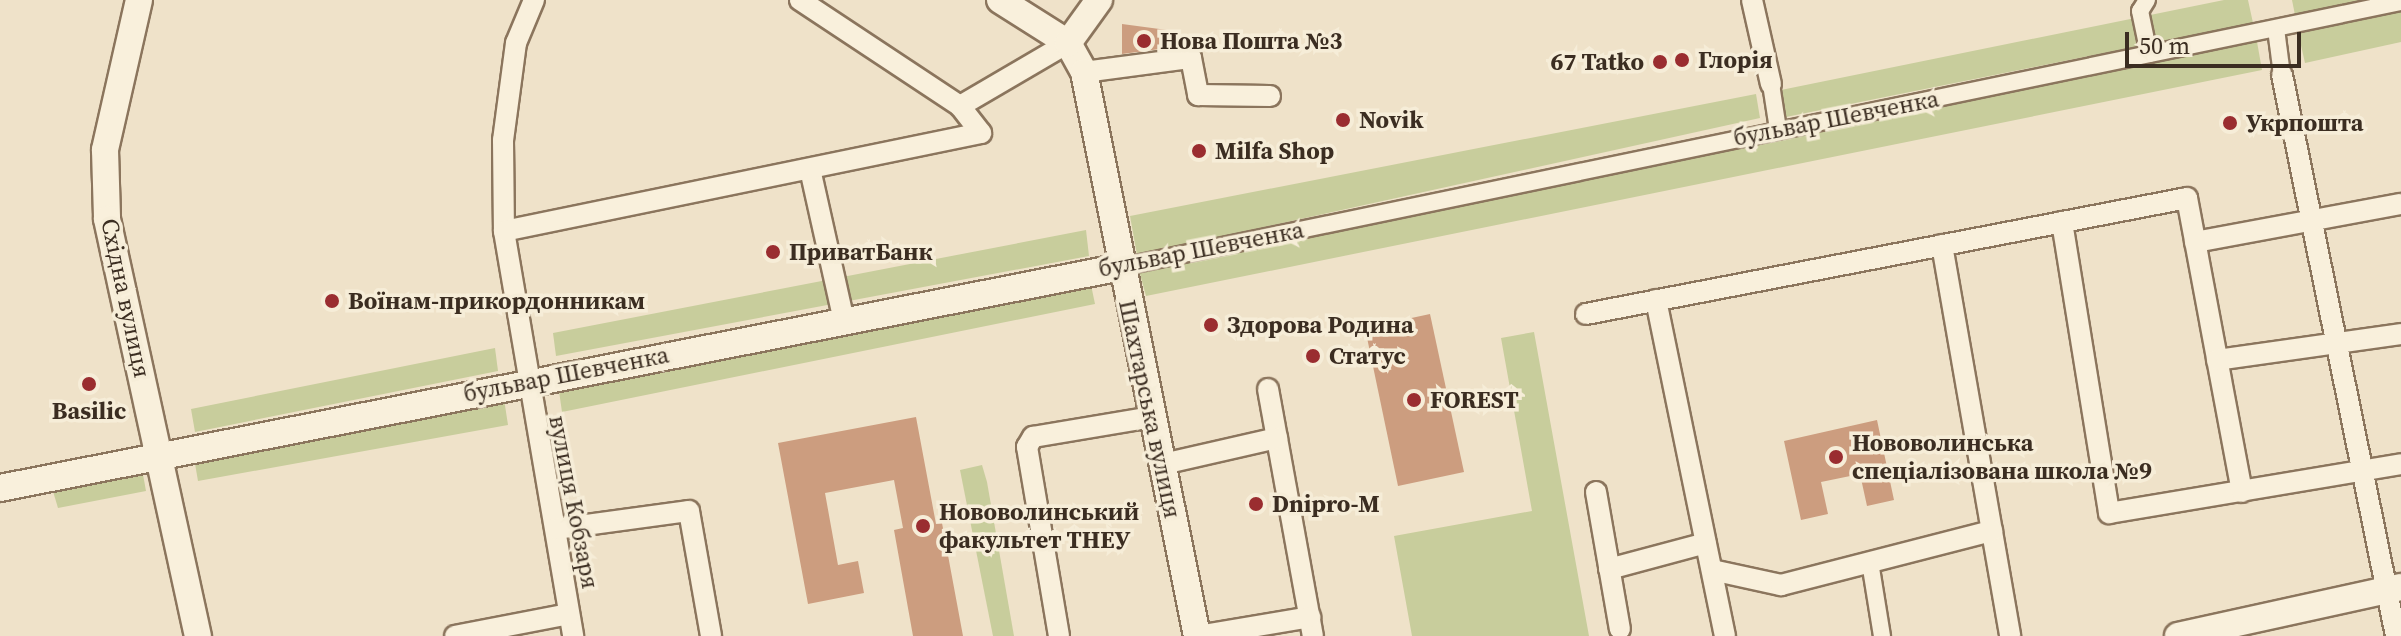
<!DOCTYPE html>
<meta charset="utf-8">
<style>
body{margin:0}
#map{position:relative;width:2401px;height:636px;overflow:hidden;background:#efe2c9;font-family:"Source Serif 4",serif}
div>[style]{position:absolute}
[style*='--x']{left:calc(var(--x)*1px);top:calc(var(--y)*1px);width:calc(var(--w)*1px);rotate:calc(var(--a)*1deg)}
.green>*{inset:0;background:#c8cd9c}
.building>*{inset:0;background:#cc9d7f}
.roads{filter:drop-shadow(2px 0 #8b755d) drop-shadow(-2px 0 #8b755d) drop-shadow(0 2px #8b755d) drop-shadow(0 -2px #8b755d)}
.pedestrian>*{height:16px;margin:-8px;padding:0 8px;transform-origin:8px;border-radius:8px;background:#f9f0dc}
.minor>*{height:20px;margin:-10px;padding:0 10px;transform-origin:10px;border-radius:10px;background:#f9f0dc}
.tertiary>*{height:26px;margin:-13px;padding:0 13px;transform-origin:13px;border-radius:13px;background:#f9f0dc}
.dots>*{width:22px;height:22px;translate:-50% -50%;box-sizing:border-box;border:4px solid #f6edd8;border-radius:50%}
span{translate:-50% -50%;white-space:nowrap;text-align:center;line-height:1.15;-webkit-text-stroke:7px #f6edd8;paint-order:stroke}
.poi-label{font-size:24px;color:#3b2d21;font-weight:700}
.left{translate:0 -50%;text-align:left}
.right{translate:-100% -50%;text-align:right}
.street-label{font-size:24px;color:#3b2d21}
.scale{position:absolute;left:2125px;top:32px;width:176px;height:36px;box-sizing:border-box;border:4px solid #3b2d21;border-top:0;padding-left:10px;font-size:24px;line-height:28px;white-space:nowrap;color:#3b2d21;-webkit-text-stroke:6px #f6edd8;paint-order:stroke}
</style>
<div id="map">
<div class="green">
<i style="clip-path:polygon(2224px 0,2248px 0,2253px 23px,1786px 117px,1781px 90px)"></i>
<i style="clip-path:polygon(2292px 0,2392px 0,2296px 20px)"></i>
<i style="clip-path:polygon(2401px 10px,2401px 42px,2305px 63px,2298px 32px)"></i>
<i style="clip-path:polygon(2256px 36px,2262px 70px,1146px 296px,1138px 267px)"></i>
<i style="clip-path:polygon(1756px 94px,1760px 118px,1137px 255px,1130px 216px)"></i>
<i style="clip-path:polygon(1086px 230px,1089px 256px,556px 356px,553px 333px)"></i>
<i style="clip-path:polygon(1090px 280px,1095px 304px,562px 412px,558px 384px)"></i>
<i style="clip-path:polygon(1534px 332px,1589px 636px,1412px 636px,1394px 536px,1532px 511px,1501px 338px)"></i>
<i style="clip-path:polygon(495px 348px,498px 371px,195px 432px,191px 409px)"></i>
<i style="clip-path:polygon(504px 399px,508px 425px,198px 481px,193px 452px)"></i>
<i style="clip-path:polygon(982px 465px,987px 482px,1014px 636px,993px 636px,960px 470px)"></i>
<i style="clip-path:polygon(142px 469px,146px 491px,58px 508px,52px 488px)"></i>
</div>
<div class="building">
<i style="clip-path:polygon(1122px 24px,1167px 30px,1167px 48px,1122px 54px)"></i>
<i style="clip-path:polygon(1430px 314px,1464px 472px,1398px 486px,1365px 328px)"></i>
<i style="clip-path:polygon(916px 417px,936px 524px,942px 523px,963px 636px,913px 636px,894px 530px,903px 528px,894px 480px,825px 493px,838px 565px,858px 561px,864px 593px,808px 604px,778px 443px)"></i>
<i style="clip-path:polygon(1877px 420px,1894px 500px,1867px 506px,1860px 474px,1821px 482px,1828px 514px,1801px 520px,1784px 441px)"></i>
</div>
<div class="roads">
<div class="pedestrian">
<i style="--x:2147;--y:0;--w:13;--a:122"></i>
<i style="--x:2140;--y:11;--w:44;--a:78.2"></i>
<i style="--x:2276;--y:29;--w:46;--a:82.6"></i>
<i style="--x:1771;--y:84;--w:46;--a:81.2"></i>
<i style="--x:1121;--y:267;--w:1307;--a:-11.7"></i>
<i style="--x:1870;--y:562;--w:75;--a:80.8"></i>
</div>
<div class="minor">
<i style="--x:534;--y:0;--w:47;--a:112.7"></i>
<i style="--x:516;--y:43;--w:98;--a:97.6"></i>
<i style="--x:503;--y:140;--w:91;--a:89.4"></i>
<i style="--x:504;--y:231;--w:411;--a:80.3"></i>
<i style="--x:1752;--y:0;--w:86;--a:77.3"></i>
<i style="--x:1084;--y:72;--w:108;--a:-7.5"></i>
<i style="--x:1191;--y:58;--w:38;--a:79"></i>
<i style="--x:1198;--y:95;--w:72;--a:0.8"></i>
<i style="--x:2282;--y:75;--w:572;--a:78.51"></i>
<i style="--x:960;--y:106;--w:125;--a:-30.3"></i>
<i style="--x:810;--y:169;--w:156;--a:77.4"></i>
<i style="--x:2062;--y:222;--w:295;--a:80.8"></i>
<i style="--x:2109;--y:513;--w:296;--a:-9.5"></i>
<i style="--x:504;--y:231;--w:487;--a:-11.6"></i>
<i style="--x:981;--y:133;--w:34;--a:-128"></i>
<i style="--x:960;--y:106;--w:192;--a:-146.5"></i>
<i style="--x:2195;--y:242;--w:209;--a:-10.5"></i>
<i style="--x:1942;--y:245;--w:397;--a:80.1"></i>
<i style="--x:1656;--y:300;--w:343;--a:78.4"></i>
<i style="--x:1586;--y:314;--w:612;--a:-10.92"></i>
<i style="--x:2187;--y:198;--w:299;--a:79.4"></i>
<i style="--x:2217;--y:360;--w:186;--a:-8"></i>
<i style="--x:1268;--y:389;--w:251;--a:79.7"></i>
<i style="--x:1163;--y:464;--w:117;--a:-12.8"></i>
<i style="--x:1596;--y:492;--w:139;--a:80.1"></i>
<i style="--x:556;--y:529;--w:134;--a:-7.7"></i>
<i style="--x:689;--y:511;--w:127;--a:80"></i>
<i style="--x:1609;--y:569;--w:100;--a:-15"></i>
<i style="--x:1712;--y:570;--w:71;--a:12.3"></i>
<i style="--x:1781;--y:585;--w:218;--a:-14.4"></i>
<i style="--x:455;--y:636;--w:116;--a:-10.9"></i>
<i style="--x:1059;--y:636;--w:192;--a:-99.6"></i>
<i style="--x:1027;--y:447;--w:12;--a:-59"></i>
<i style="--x:1033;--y:437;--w:122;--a:-9.5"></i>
<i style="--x:1198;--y:636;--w:114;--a:-9.6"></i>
</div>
<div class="tertiary">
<i style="--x:139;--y:0;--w:154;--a:102.8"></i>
<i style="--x:105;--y:150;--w:69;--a:88.3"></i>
<i style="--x:107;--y:219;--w:427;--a:77.7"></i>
<i style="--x:1000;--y:0;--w:80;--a:32.3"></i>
<i style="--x:1068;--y:43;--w:33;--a:61"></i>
<i style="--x:1084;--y:72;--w:575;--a:78.67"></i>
<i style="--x:1068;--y:43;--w:53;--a:-54.2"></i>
<i style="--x:0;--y:488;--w:1143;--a:-11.15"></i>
<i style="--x:2178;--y:636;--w:228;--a:-12.4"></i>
</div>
</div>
<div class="dots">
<i style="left:1144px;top:41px;background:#9a2d30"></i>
<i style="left:1682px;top:60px;background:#9a2d30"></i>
<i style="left:1660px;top:62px;background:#9a2d30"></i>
<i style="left:1343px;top:120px;background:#9a2d30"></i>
<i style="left:2230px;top:123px;background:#9a2d30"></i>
<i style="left:1199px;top:151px;background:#9a2d30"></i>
<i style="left:773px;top:252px;background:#9a2d30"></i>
<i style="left:332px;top:301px;background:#9a2d30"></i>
<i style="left:1211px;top:325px;background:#9a2d30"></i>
<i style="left:1313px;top:356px;background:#9a2d30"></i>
<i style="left:89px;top:384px;background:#9a2d30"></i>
<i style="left:1414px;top:400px;background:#9a2d30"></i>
<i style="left:1836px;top:457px;background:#9a2d30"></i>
<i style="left:1256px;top:504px;background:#9a2d30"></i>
<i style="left:923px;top:526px;background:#9a2d30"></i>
</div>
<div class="poi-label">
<span class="left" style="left:1160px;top:41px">Нова Пошта №3</span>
<span class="left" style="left:1698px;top:60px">Глорія</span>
<span class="right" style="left:1644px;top:62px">67 Tatko</span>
<span class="left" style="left:1359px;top:120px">Novik</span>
<span class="left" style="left:2246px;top:123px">Укрпошта</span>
<span class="left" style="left:1215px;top:151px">Milfa Shop</span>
<span class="left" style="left:789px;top:252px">ПриватБанк</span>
<span class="left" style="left:348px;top:301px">Воїнам-прикордонникам</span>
<span class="left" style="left:1227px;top:325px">Здорова Родина</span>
<span class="left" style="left:1329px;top:356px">Статус</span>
<span class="left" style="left:1430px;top:400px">FOREST</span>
<span style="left:89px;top:411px">Basilic</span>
<span class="left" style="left:1852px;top:457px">Нововолинська<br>спеціалізована школа №9</span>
<span class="left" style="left:1272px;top:504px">Dnipro-M</span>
<span class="left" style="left:939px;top:526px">Нововолинський<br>факультет ТНЕУ</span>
</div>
<div class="street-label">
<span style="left:1836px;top:118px;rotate:-11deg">бульвар Шевченка</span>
<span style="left:1201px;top:249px;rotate:-11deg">бульвар Шевченка</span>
<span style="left:126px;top:298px;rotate:78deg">Східна вулиця</span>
<span style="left:566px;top:374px;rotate:-11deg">бульвар Шевченка</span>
<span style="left:1150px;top:409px;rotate:78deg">Шахтарська вулиця</span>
<span style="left:574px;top:502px;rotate:79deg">вулиця Кобзаря</span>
</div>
<div class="scale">50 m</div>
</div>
